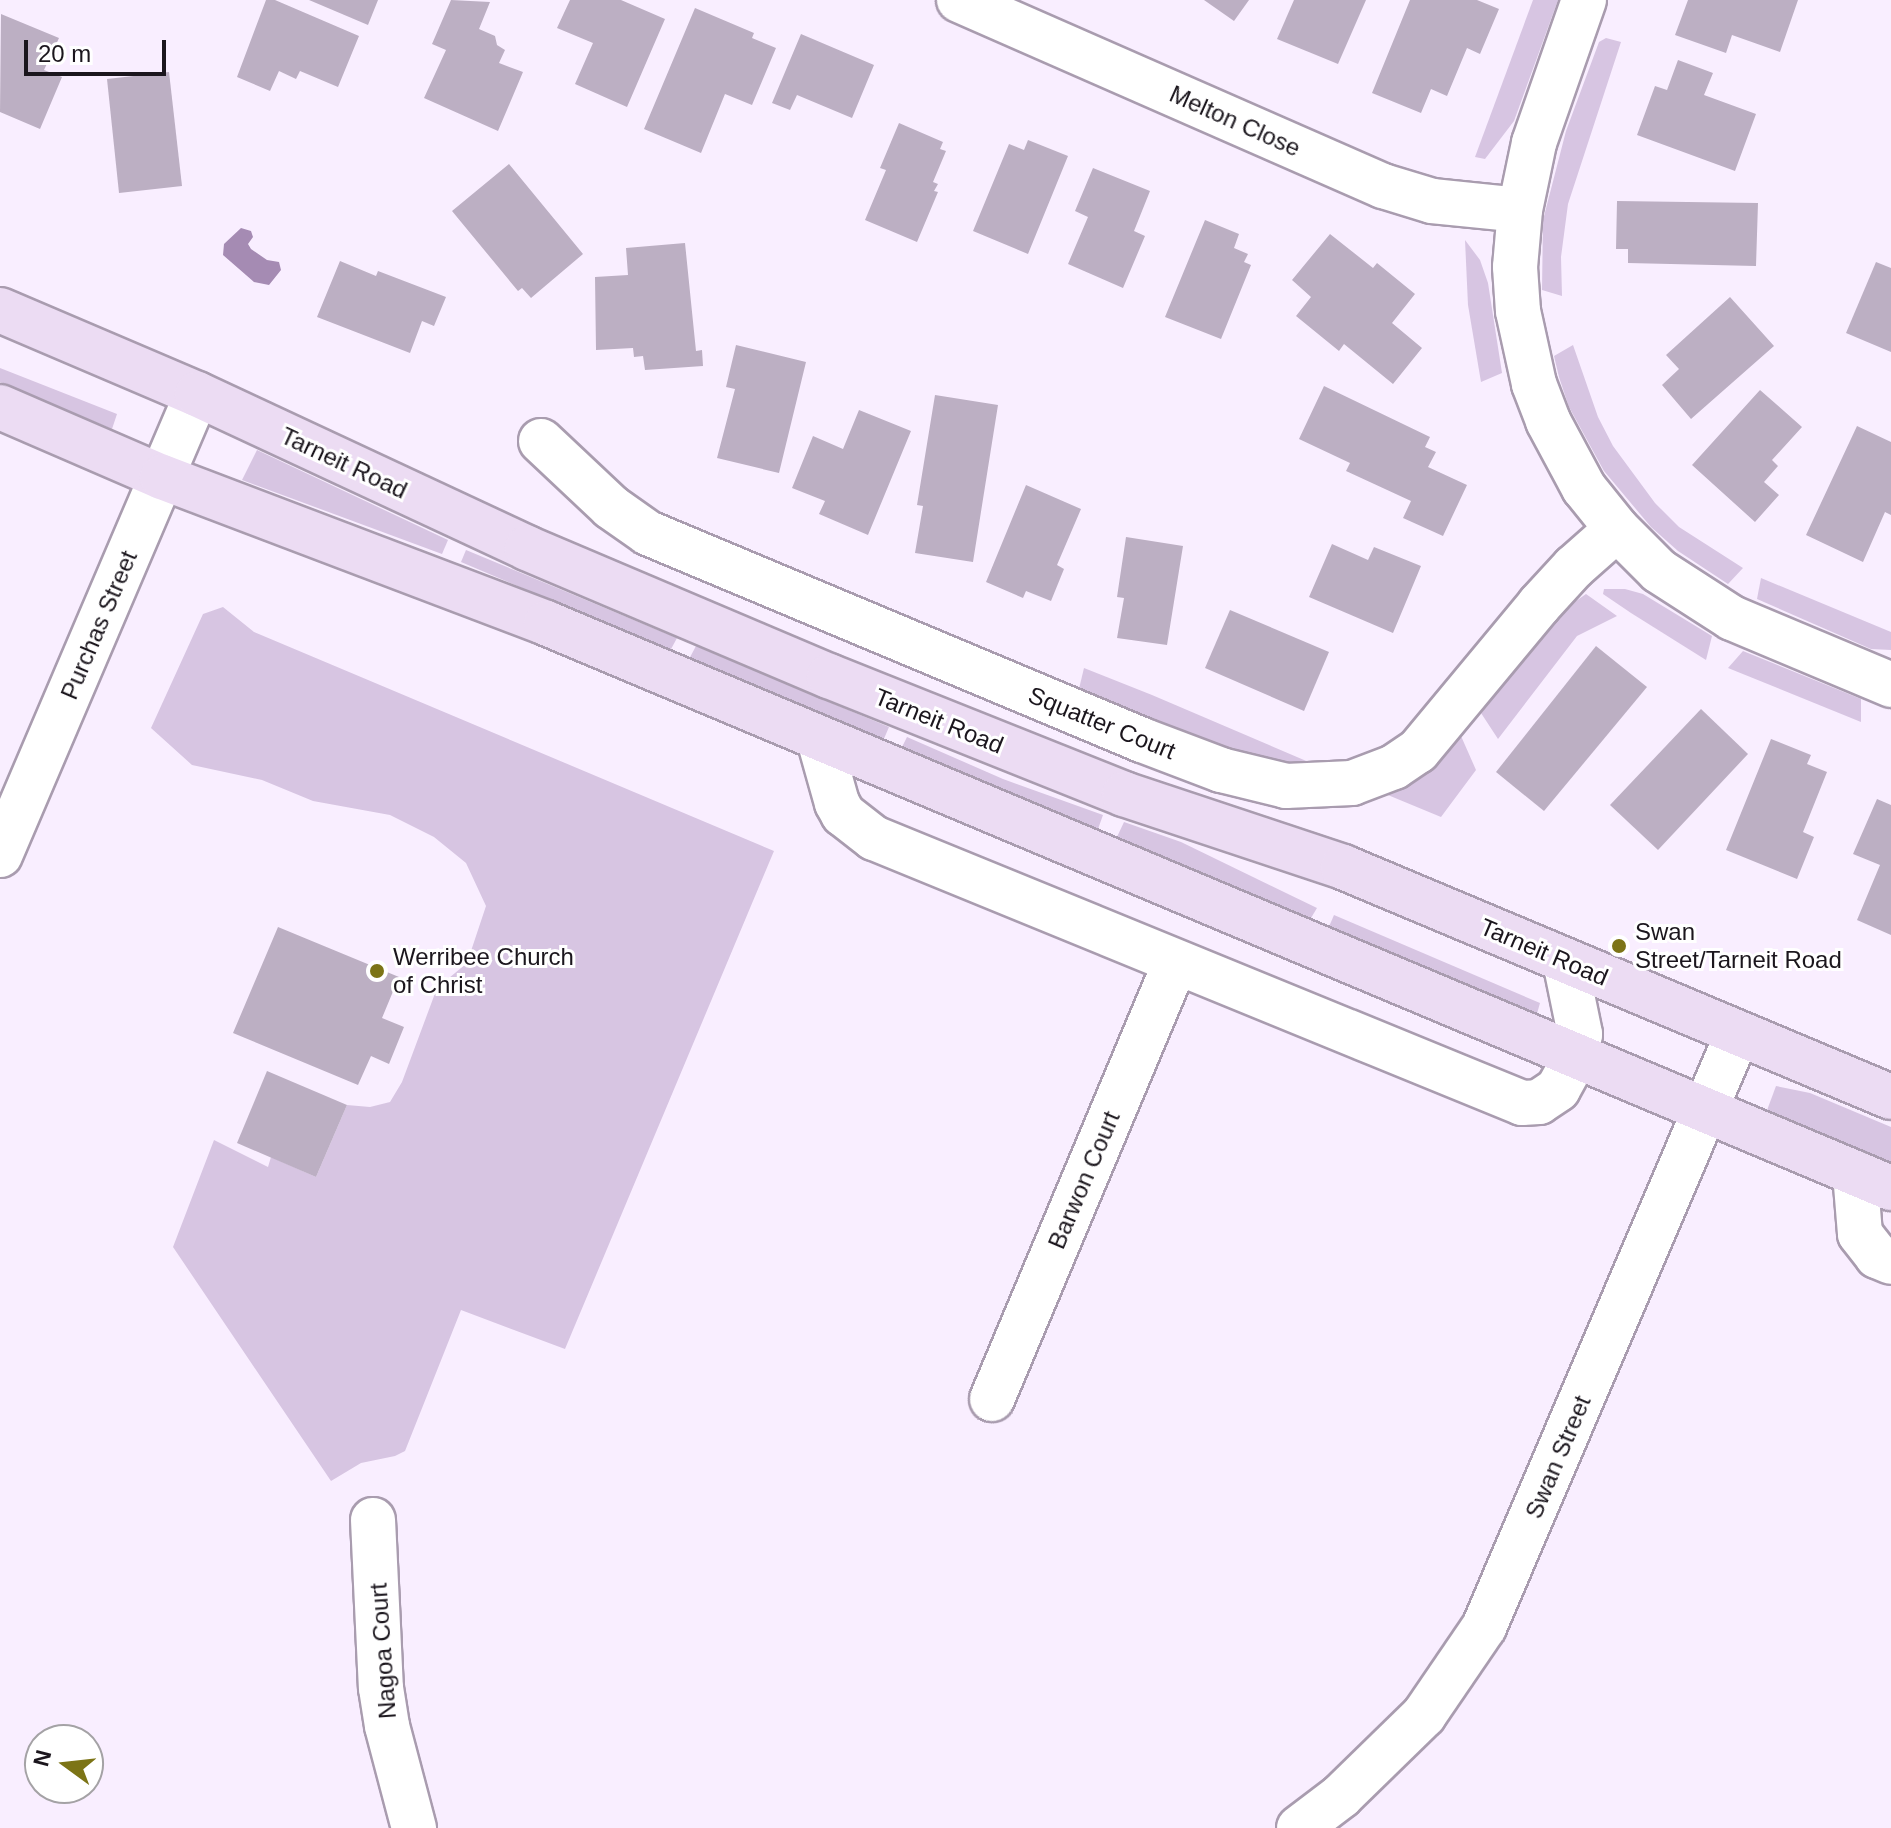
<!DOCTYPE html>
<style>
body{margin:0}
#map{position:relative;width:1891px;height:1828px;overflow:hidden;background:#f9eeff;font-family:Arial,sans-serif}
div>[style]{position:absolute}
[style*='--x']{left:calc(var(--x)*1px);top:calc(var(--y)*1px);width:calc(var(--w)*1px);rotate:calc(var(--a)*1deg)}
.green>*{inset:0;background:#d7c5e2}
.water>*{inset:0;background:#a58bb3}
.building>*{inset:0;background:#bcafc3}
.roads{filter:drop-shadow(2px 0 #a99caf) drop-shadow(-2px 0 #a99caf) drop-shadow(0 2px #a99caf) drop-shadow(0 -2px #a99caf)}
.street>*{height:44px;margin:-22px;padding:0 22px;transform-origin:22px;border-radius:22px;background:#fff}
.secondary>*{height:44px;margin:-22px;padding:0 22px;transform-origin:22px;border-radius:22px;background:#ecdcf3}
.dots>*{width:22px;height:22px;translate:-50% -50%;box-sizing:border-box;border:4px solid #fff;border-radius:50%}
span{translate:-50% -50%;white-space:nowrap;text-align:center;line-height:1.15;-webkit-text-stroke:6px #fff;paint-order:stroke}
.street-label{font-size:24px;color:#1b161d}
.poi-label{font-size:24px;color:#1b161d}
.left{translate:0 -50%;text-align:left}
.north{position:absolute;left:24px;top:1724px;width:80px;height:80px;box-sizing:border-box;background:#fff;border:2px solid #a4a2a5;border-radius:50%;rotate:285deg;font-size:22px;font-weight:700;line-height:32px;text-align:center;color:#1b161d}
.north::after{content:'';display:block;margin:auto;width:28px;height:36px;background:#7c7416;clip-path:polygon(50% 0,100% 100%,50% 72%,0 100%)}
.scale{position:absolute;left:24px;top:40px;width:142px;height:36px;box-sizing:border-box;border:4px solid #1b161d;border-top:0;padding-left:10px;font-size:24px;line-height:28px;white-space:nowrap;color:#1b161d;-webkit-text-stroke:6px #fff;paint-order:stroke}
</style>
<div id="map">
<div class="green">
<i style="clip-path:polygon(1533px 0,1558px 0,1514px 121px,1485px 159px,1475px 157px)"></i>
<i style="clip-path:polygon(1606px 38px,1621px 42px,1568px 204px,1561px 257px,1562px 296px,1542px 290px,1543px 220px,1566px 131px,1599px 42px)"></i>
<i style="clip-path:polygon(1465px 240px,1480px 260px,1488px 283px,1502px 373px,1481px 382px,1468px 305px)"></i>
<i style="clip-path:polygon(1573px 345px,1598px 417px,1613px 446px,1655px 503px,1679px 527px,1743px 568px,1728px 584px,1678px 551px,1651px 527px,1604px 471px,1569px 407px,1559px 377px,1554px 356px)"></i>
<i style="clip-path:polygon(0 368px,117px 414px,112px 429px,0 382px)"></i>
<i style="clip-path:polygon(257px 450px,448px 540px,442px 554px,242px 480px)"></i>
<i style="clip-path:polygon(466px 550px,677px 638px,670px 651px,461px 562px)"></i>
<i style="clip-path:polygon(1761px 578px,1891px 632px,1891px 650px,1871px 649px,1757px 599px)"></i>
<i style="clip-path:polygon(1604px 589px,1625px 589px,1643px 594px,1712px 636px,1706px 660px,1631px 613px,1603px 594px)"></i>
<i style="clip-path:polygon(1586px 594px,1617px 616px,1577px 636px,1498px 739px,1481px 713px,1546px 630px,1566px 608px)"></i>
<i style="clip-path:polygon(223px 607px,254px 632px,774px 851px,565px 1349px,461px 1310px,405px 1451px,395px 1456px,361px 1463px,331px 1481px,173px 1247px,214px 1140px,268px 1167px,271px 1157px,316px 1177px,347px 1105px,370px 1107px,390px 1102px,402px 1082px,437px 988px,467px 963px,486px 906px,466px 863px,434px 837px,390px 815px,313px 801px,262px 780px,192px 765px,151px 728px,203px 614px)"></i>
<i style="clip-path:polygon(696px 646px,889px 727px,883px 741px,744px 680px,688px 661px)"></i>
<i style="clip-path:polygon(1743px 651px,1861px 699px,1861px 722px,1728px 668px)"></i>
<i style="clip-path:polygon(1084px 668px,1152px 695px,1311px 763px,1307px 771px,1245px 761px,1078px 693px)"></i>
<i style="clip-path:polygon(1461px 736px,1476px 770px,1441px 817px,1383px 793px,1422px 775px,1443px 759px)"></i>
<i style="clip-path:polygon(907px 737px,1003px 779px,1103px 815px,1098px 829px,901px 749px)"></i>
<i style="clip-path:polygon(1124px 822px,1181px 842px,1317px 908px,1311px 918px,1117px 837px)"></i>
<i style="clip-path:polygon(1334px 915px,1540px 1003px,1536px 1017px,1328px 929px)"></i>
<i style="clip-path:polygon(1776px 1086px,1810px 1093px,1891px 1127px,1891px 1164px,1766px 1113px)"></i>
</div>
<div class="water">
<i style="clip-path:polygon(241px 228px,251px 231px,253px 237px,248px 244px,251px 249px,267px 260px,279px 262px,281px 270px,269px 285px,254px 282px,223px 255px,224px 244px)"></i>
</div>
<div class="building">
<i style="clip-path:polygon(266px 0,275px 0,359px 36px,338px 87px,300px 71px,296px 79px,279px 71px,270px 91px,237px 77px)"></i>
<i style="clip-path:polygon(309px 0,378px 0,368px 25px)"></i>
<i style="clip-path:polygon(451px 0,490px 2px,479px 29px,495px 36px,497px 45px,505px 50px,499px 63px,523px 72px,498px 131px,424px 98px,446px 50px,432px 44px)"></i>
<i style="clip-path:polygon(570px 0,621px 0,665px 19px,627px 107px,575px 84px,593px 43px,557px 28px)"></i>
<i style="clip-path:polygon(1204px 0,1249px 0,1234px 21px)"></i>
<i style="clip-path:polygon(1294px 0,1366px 0,1338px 64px,1277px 39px)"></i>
<i style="clip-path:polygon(1410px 0,1477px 0,1499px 9px,1480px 54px,1467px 48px,1447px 96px,1431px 89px,1421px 113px,1372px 93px)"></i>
<i style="clip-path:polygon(1688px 0,1798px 0,1780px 52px,1732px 35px,1726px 53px,1675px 35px)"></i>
<i style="clip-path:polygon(695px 8px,754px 33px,752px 38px,776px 48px,752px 105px,725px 94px,701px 153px,644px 129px)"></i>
<i style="clip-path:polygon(1px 14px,59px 38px,44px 70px,62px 77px,40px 129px,0 112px)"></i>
<i style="clip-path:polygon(801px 34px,874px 65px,852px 118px,797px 95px,790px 110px,772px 103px)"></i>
<i style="clip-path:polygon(1678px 60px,1713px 73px,1704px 95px,1756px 114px,1735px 171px,1637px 135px,1655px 86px,1667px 90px)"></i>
<i style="clip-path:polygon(169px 72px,182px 186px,119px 193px,107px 79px)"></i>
<i style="clip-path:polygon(899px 123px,943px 142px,940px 149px,946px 151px,933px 182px,938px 184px,934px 191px,938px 192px,917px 242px,865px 220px,886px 170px,880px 168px)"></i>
<i style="clip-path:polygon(1028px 140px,1068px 156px,1028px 254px,973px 231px,1009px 144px,1024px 150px)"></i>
<i style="clip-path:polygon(509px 164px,583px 254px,531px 298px,522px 288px,518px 291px,452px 211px)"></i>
<i style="clip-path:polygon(1093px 168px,1150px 191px,1134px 231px,1145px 236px,1123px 288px,1068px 264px,1088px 217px,1075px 211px)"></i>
<i style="clip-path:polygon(1617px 201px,1758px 203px,1756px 266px,1628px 263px,1628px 249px,1616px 249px)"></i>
<i style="clip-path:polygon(1205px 220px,1239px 234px,1234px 248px,1248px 254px,1244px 262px,1251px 265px,1221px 339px,1165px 317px)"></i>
<i style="clip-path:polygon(1330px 234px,1373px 268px,1377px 263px,1415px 294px,1392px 323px,1422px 348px,1393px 384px,1344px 344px,1339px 351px,1296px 316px,1311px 297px,1292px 280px)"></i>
<i style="clip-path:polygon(685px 243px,696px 351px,702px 350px,703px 366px,645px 370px,643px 356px,634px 357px,633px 348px,596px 350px,595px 277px,628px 275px,626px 248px)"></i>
<i style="clip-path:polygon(340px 261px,376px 276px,378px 271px,446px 297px,434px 326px,422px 321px,410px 353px,317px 317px)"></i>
<i style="clip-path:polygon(1876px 262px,1891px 268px,1891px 352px,1846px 333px)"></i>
<i style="clip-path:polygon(1730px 297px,1774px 346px,1691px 419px,1662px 385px,1679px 369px,1666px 355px)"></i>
<i style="clip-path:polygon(736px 345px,806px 362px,779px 473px,717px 458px,735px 389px,726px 387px)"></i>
<i style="clip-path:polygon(1324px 386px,1430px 437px,1425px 447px,1436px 452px,1428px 467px,1467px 485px,1443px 536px,1403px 518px,1411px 501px,1346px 471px,1350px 463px,1299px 439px)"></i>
<i style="clip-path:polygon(1760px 390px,1802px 427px,1772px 460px,1778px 466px,1764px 482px,1779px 495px,1755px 522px,1692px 465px)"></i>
<i style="clip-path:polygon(935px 395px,998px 405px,973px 562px,915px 553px,923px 506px,917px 505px)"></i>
<i style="clip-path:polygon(859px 410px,911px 431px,868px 535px,819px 514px,825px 501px,792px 488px,813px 436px,843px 449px)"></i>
<i style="clip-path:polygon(1857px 426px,1891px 442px,1891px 515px,1885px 512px,1863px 562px,1806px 535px)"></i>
<i style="clip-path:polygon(1026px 485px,1081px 509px,1057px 565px,1064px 569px,1051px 601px,1026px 591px,1023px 598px,986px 582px)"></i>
<i style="clip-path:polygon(1126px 537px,1183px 546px,1167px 645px,1117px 638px,1124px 598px,1117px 597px)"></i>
<i style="clip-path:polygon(1332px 544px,1368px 560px,1374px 547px,1421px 566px,1393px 633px,1309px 597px)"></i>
<i style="clip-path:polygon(1230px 610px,1329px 652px,1304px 711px,1205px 668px)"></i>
<i style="clip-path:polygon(1596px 646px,1647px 687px,1544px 811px,1496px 772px)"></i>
<i style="clip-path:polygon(1701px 709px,1748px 754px,1658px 850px,1610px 805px)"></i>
<i style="clip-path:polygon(1771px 739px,1811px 755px,1807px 764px,1827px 772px,1803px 832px,1814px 837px,1797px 879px,1726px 850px)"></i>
<i style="clip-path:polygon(1877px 799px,1891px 805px,1891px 935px,1857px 920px,1880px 865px,1853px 854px)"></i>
<i style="clip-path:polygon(278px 927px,399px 977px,382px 1018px,404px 1027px,389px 1064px,371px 1056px,358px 1085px,233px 1033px)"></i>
<i style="clip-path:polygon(267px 1071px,347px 1105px,316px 1177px,237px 1143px)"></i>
</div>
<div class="roads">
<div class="street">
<i style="--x:959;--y:0;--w:463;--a:23.7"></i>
<i style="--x:1383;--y:186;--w:51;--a:17"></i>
<i style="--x:1432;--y:201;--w:88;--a:5.8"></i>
<i style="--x:1584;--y:0;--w:151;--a:109.3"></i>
<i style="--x:1534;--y:143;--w:68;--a:101.8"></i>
<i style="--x:1520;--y:210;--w:57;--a:95"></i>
<i style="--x:1515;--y:267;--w:44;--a:86.1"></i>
<i style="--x:1518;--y:311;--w:75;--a:77.6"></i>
<i style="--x:1534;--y:384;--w:40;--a:69"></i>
<i style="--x:1548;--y:421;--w:76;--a:61.8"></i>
<i style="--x:1584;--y:488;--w:53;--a:51.2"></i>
<i style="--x:1617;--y:529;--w:59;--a:45"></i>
<i style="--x:1659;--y:571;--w:87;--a:32.8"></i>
<i style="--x:1732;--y:618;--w:173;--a:22.8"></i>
<i style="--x:541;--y:441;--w:96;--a:43.3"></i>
<i style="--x:611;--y:507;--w:45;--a:35.1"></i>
<i style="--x:648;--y:533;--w:536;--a:22.74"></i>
<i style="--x:1142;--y:740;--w:85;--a:20.8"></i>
<i style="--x:1221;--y:770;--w:67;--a:13.8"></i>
<i style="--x:1286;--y:786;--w:66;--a:-2.6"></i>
<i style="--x:1352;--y:783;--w:45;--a:-20.9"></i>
<i style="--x:1394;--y:767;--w:29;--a:-34"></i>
<i style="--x:1418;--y:751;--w:190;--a:-50.3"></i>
<i style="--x:1539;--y:605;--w:52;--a:-47.4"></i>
<i style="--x:1574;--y:567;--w:57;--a:-41.5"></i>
<i style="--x:819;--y:739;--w:66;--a:74.3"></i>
<i style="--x:837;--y:803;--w:13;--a:61"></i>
<i style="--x:843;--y:814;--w:39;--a:38"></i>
<i style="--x:874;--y:838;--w:700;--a:22.24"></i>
<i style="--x:1522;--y:1103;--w:17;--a:-3"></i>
<i style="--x:1539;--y:1102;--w:23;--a:-34"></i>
<i style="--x:1558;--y:1089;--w:37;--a:-61"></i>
<i style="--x:1576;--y:1057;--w:23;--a:-80"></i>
<i style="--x:1580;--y:1034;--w:75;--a:-101.6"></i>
<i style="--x:0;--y:855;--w:501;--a:-66.86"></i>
<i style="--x:1855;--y:1173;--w:61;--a:85.3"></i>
<i style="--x:1860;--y:1234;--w:28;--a:52"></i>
<i style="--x:1877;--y:1256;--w:15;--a:23"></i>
<i style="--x:992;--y:1399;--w:474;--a:-67.2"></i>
<i style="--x:373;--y:1520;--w:168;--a:87.3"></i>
<i style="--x:381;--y:1688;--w:38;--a:81"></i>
<i style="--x:387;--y:1726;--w:106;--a:75.2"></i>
<i style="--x:1299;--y:1828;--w:53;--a:-37.3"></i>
<i style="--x:1341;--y:1796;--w:116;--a:-44.3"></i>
<i style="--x:1424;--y:1715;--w:107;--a:-55.7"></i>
<i style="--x:1484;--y:1627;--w:646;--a:-66.85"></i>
</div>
<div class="secondary">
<i style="--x:0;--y:310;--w:214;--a:23.1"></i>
<i style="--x:197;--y:394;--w:364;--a:25"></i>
<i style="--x:527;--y:548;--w:328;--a:23"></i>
<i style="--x:829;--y:676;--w:318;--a:21.8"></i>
<i style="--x:1124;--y:794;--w:231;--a:18.4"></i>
<i style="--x:1343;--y:867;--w:594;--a:22.77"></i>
<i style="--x:0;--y:407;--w:176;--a:23.4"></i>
<i style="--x:162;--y:477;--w:411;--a:20.8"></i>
<i style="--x:546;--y:623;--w:1459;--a:22.79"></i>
</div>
</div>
<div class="dots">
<i style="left:1619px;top:946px;background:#7c7416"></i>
<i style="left:377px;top:971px;background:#7c7416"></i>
</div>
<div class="street-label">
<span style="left:1235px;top:121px;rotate:24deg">Melton Close</span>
<span style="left:344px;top:463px;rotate:25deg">Tarneit Road</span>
<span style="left:99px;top:625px;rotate:-67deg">Purchas Street</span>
<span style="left:939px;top:721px;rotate:22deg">Tarneit Road</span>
<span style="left:1102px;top:723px;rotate:22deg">Squatter Court</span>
<span style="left:1544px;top:952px;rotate:23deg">Tarneit Road</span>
<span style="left:1084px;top:1180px;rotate:-67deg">Barwon Court</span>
<span style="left:1558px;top:1457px;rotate:-67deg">Swan Street</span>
<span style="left:383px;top:1651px;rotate:-94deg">Nagoa Court</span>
</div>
<div class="poi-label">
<span class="left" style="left:1635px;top:946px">Swan<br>Street/Tarneit Road</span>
<span class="left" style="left:393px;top:971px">Werribee Church<br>of Christ</span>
</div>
<div class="north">N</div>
<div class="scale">20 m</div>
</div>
